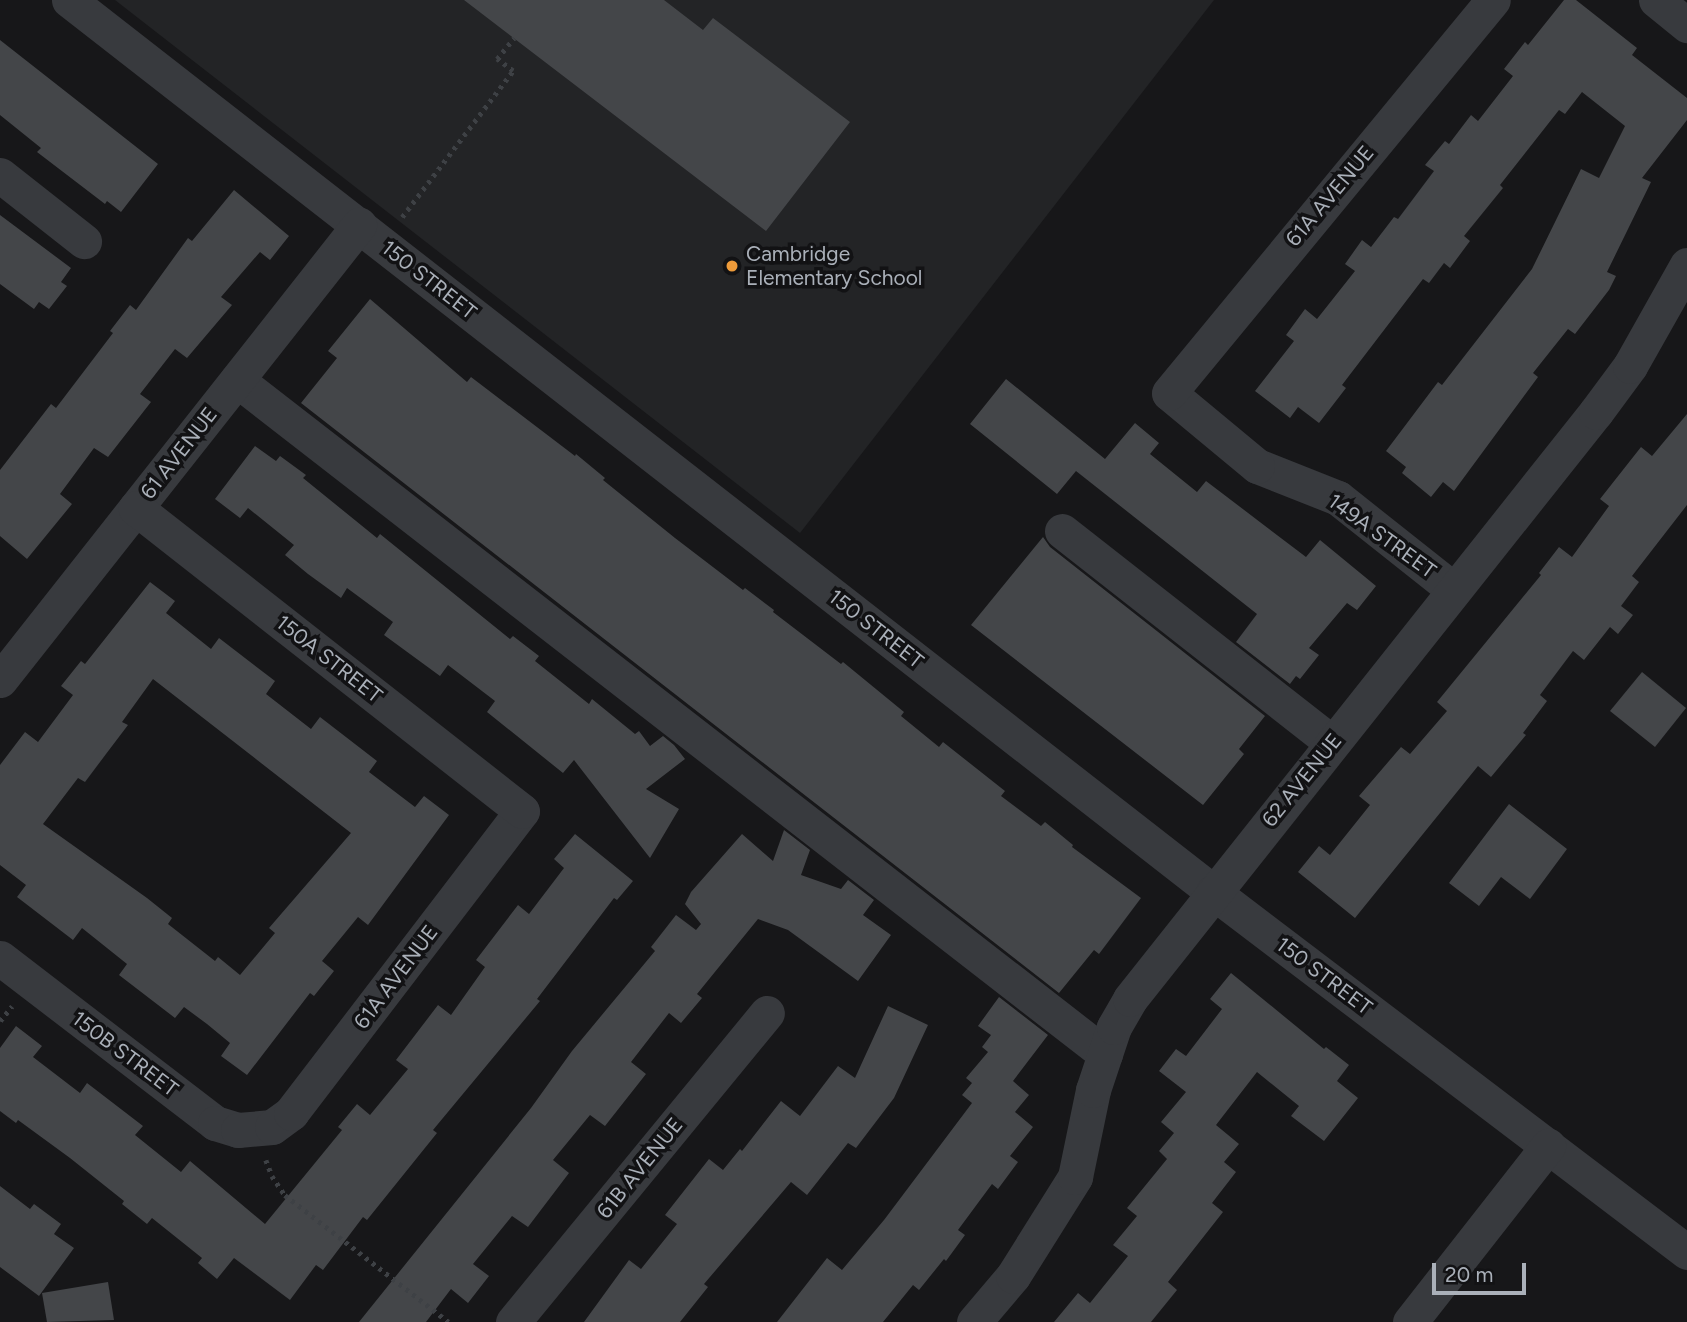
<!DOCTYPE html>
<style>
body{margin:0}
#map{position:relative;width:1687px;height:1322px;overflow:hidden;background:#171719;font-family:Figtree,sans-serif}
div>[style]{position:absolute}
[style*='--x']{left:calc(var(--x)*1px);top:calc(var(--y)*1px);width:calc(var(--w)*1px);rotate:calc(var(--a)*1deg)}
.built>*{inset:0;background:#232426}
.building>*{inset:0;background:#444649}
.path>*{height:4.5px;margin-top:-2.25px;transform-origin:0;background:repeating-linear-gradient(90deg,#3e4145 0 3.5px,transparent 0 8.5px)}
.minor>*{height:35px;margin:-17.5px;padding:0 17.5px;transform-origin:17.5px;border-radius:17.5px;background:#383a3e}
.dots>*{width:19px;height:19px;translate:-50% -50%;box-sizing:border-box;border:4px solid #121214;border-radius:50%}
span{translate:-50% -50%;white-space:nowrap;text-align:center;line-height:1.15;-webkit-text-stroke:7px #121214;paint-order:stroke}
.street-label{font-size:21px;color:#aab0b9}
.poi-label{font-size:21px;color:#aab0b9}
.left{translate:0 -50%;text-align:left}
.scale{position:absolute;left:1432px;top:1263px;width:94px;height:32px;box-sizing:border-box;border:4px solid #aab0b9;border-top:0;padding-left:9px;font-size:21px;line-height:24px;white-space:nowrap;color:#aab0b9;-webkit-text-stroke:5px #121214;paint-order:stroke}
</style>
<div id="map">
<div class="built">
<i style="clip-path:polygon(115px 0,1214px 0,800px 533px)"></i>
</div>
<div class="building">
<i style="clip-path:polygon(464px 0,664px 0,703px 30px,713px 18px,850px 122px,766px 231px)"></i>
<i style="clip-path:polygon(1564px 0,1576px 0,1637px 48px,1632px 55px,1687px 98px,1687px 120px,1642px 178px,1651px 182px,1607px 272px,1616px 276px,1609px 290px,1575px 334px,1568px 329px,1533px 373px,1538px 377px,1454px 491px,1443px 482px,1431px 497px,1402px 473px,1406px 467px,1386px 451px,1438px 382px,1442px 385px,1532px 269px,1581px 169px,1599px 178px,1625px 126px,1582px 92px,1565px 114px,1559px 110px,1500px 185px,1503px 188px,1464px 236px,1470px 241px,1450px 268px,1444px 263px,1429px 283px,1423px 279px,1342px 385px,1346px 388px,1319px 423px,1298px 407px,1290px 418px,1255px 391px,1294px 341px,1286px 335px,1305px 309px,1317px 319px,1355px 271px,1345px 264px,1362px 240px,1371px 247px,1394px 217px,1398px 219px,1434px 171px,1425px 165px,1445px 141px,1449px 144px,1471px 115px,1478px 121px,1513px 76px,1504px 69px,1525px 42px,1528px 45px)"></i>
<i style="clip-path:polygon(0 40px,158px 164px,121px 212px,107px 201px,105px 204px,37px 152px,41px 148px,0 115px)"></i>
<i style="clip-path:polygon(234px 190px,289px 236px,270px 260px,260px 252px,221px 297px,232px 305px,187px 358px,175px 349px,140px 394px,151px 402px,108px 457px,94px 448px,60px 494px,72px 504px,27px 559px,0 536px,0 470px,51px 404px,56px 408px,113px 333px,110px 331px,130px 305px,136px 310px,188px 238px,192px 241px)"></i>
<i style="clip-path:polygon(0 215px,71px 268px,61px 282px,67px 286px,49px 309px,39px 302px,34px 309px,0 284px)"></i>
<i style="clip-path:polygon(370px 299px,467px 382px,471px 377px,575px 456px,576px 454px,605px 478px,603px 480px,675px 538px,743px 590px,745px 588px,774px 610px,773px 612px,841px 664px,843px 662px,904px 712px,901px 716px,939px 747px,943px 742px,1005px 791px,1001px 796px,1041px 826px,1045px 822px,1073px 845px,1072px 847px,1141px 898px,1099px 954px,1094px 950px,1059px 993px,301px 403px,337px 358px,328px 351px)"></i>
<i style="clip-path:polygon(1006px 379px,1105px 459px,1135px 423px,1159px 443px,1150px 454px,1197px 492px,1206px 481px,1306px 557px,1320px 540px,1376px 586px,1357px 610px,1347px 603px,1309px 648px,1319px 655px,1300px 679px,1296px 676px,1290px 684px,1236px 642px,1257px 614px,1076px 471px,1057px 494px,970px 424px)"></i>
<i style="clip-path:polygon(1687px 414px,1687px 505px,1632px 576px,1639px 582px,1621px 606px,1633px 615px,1618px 634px,1610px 627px,1584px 660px,1573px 651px,1540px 695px,1547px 701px,1523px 733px,1526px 735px,1491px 777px,1478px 766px,1355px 918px,1298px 872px,1319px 846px,1330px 855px,1370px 805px,1359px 796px,1401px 747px,1410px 754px,1447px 711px,1437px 702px,1541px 575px,1539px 573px,1559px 547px,1572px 557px,1609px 506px,1600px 499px,1641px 447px,1652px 456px)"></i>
<i style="clip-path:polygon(255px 446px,276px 461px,280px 456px,306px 475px,303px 478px,377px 538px,380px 534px,510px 639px,513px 636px,539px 656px,535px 661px,589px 704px,592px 699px,635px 734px,639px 731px,650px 746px,663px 736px,674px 745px,685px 759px,646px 789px,679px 809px,650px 858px,574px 760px,563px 773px,487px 712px,495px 701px,448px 665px,440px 676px,384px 635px,393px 622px,347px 588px,341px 598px,308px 574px,285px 555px,294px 545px,248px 508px,240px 518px,215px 499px)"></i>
<i style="clip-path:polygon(1043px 537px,1050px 547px,1265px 716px,1239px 749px,1244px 754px,1203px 805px,971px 625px)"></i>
<i style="clip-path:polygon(evenodd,150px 582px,175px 601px,166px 613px,211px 649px,219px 638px,275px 681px,266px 694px,311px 729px,320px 717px,377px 761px,369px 772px,415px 807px,424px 796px,449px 815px,368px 925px,358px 917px,322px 961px,334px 971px,314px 996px,310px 993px,247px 1075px,221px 1056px,230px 1043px,207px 1024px,184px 1007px,175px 1018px,119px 975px,127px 964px,82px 928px,73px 940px,17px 897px,26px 885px,0 865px,0 765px,25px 732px,38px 742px,73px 695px,61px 686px,81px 661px,85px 664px,150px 582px,153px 679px,351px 833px,269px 928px,275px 933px,240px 975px,218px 957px,215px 961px,168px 924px,172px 918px,147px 898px,43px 824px,78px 778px,85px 782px,106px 754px,128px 725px,122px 722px,153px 679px)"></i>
<i style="clip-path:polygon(1642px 672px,1686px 708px,1655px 747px,1610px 711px)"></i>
<i style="clip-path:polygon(1509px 804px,1567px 849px,1530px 899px,1501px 877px,1479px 906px,1449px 883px)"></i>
<i style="clip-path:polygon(784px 830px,810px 850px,801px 875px,841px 889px,848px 880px,874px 900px,863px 915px,891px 935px,858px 981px,788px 930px,758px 919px,697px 994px,702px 998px,681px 1023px,669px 1013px,631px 1062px,646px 1074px,605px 1126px,590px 1115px,553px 1160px,569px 1173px,528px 1227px,512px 1216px,473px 1264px,489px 1276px,468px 1303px,451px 1289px,426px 1322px,359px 1322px,531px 1108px,572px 1051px,655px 951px,651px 947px,676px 915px,696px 930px,701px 924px,685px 904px,691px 892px,742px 834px,773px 861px)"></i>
<i style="clip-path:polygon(575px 834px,633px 881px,617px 900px,614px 898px,537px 999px,540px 1001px,433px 1130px,437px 1133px,367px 1220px,363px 1217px,323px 1270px,316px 1265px,290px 1300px,234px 1258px,217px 1279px,198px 1263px,202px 1258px,152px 1218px,147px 1224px,122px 1204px,124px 1201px,70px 1158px,18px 1120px,16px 1123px,0 1111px,0 1048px,16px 1026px,42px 1046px,33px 1057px,80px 1093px,87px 1083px,143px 1126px,135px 1135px,181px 1172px,190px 1161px,265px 1224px,342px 1130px,338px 1127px,357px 1104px,370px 1115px,408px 1069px,396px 1060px,438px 1005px,451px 1015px,485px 967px,476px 960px,518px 905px,529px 914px,564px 868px,554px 859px)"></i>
<i style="clip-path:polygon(1231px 973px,1324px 1049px,1326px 1047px,1349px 1065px,1337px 1081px,1358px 1098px,1324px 1141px,1291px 1116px,1299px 1106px,1257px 1072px,1216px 1125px,1239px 1144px,1224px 1162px,1236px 1172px,1212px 1203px,1223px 1212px,1168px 1282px,1177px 1290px,1151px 1322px,1054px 1322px,1078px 1293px,1090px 1303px,1128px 1256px,1113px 1245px,1137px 1216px,1127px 1208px,1167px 1159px,1159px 1151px,1174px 1133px,1161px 1122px,1186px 1092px,1159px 1071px,1176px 1049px,1186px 1056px,1222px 1009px,1210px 999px)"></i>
<i style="clip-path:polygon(999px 997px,1048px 1035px,1013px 1081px,1029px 1095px,1015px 1112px,1033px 1127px,1010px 1156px,1018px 1162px,998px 1189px,992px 1184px,958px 1230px,965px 1235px,946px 1261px,944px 1259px,919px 1290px,913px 1285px,883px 1322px,777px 1322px,827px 1258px,842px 1270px,884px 1220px,972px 1103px,962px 1095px,972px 1083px,966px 1078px,988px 1052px,982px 1047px,991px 1035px,978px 1026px)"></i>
<i style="clip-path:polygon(888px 1006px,928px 1025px,894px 1098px,856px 1148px,848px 1143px,807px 1195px,791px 1182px,704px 1284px,708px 1287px,680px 1322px,584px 1322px,629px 1260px,641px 1269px,677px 1224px,665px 1215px,709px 1159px,723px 1170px,740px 1149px,742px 1151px,781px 1101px,800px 1116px,838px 1066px,855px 1078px)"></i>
<i style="clip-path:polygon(0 1186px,30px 1209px,34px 1204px,61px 1224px,54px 1234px,74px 1248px,39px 1296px,0 1267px)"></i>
<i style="clip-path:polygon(108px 1282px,114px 1320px,47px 1322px,42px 1293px)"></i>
</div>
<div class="path">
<i style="--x:402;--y:217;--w:183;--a:-52.8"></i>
<i style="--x:513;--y:71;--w:20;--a:-143"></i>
<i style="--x:497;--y:59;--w:27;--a:-51"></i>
<i style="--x:0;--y:1021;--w:19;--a:-51"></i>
<i style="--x:266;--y:1160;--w:17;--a:69"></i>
<i style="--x:272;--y:1176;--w:23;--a:56"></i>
<i style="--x:285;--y:1195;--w:207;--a:37.8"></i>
</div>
<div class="minor">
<i style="--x:69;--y:0;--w:1451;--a:37.94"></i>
<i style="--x:1213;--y:892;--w:595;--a:37.22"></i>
<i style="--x:1656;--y:0;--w:40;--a:39"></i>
<i style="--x:0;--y:175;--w:107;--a:38.2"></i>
<i style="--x:237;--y:380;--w:1099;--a:37.83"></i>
<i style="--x:1062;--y:531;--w:343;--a:38.1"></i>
<i style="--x:1454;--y:590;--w:148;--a:-141.6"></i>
<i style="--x:1338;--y:498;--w:87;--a:-158.4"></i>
<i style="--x:1257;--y:466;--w:114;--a:-140.3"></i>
<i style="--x:1169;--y:393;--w:509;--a:-50.5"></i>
<i style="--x:0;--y:680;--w:580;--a:-51.73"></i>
<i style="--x:0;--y:958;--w:271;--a:37.5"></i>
<i style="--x:215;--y:1123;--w:24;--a:17"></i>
<i style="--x:238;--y:1130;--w:34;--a:-5"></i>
<i style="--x:272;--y:1127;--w:24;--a:-36"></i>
<i style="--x:291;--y:1113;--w:380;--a:-52.6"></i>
<i style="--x:522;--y:811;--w:491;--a:-141.9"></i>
<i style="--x:513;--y:1322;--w:400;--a:-50.6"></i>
<i style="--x:974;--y:1322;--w:60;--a:-49.7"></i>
<i style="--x:1013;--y:1276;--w:117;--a:-57.9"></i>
<i style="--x:1075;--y:1177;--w:89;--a:-78.3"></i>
<i style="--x:1093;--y:1090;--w:66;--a:-71.6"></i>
<i style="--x:1114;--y:1027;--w:32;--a:-60"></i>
<i style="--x:1130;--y:999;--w:749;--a:-51.56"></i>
<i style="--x:1596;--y:412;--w:57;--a:-53.5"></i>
<i style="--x:1630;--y:366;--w:116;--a:-60.6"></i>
<i style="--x:1410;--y:1322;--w:224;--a:-51.9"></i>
</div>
<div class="dots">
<i style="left:732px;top:266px;background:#ee9b3a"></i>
</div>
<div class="street-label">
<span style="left:1330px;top:196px;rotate:-50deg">61A AVENUE</span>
<span style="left:429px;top:280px;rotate:38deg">150 STREET</span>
<span style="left:179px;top:453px;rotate:-52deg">61 AVENUE</span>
<span style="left:1382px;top:536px;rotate:36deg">149A STREET</span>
<span style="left:876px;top:629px;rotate:38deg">150 STREET</span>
<span style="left:329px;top:659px;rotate:38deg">150A STREET</span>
<span style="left:1302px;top:780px;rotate:-51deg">62 AVENUE</span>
<span style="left:1324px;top:976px;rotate:37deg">150 STREET</span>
<span style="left:396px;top:977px;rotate:-53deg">61A AVENUE</span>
<span style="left:125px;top:1054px;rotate:37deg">150B STREET</span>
<span style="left:640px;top:1168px;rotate:-51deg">61B AVENUE</span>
</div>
<div class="poi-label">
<span class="left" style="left:746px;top:266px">Cambridge<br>Elementary School</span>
</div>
<div class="scale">20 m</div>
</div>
